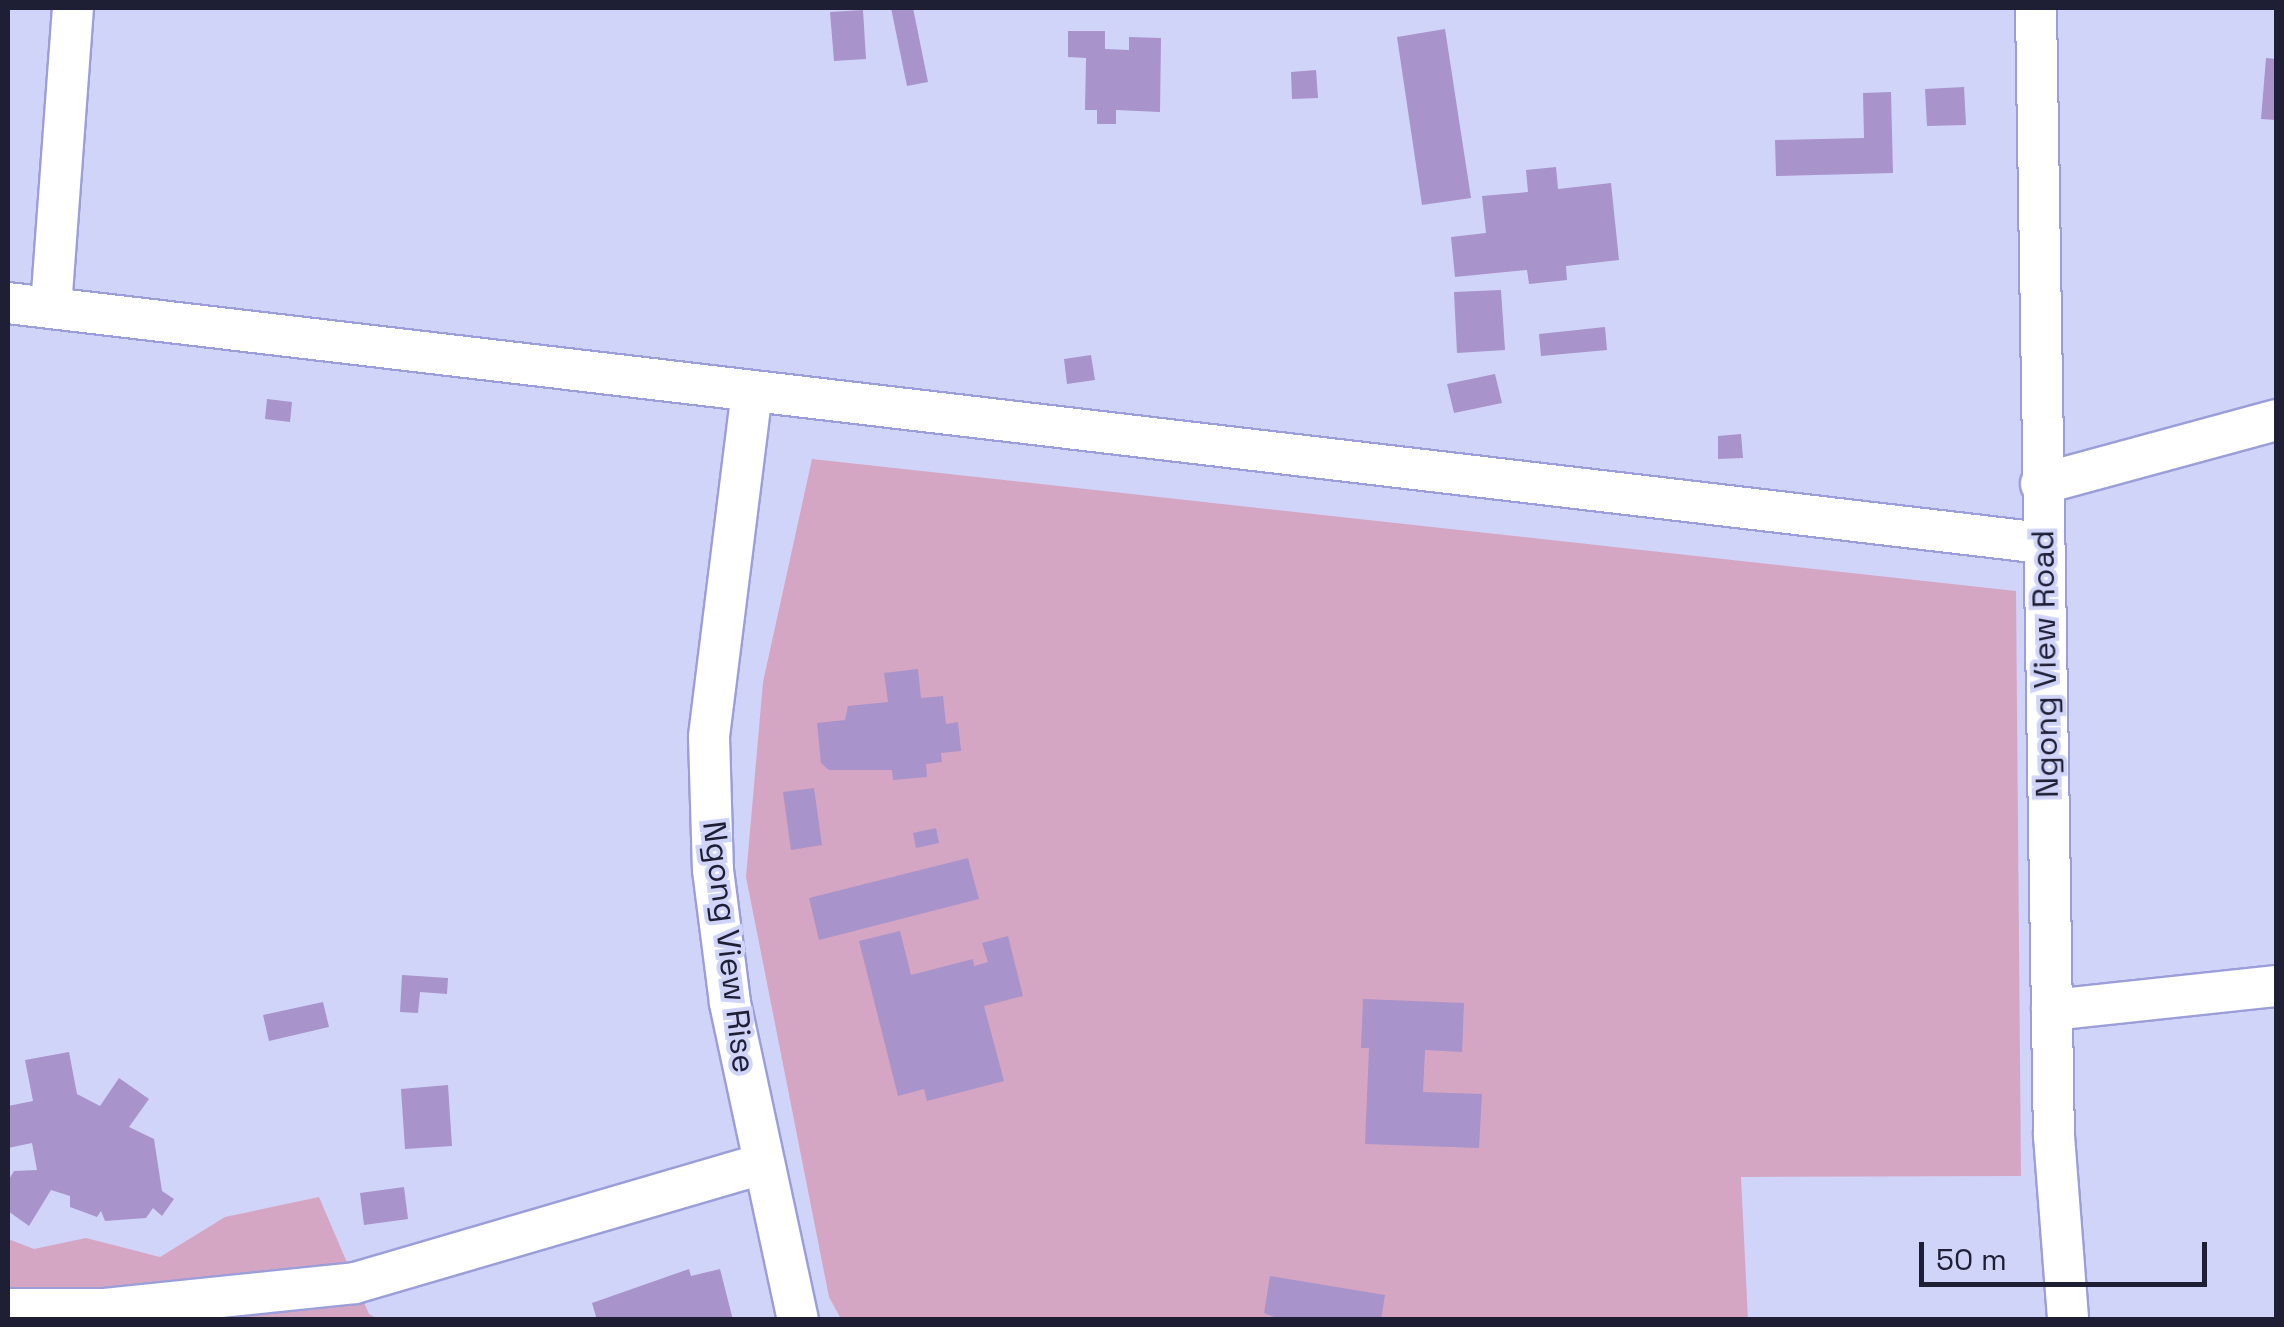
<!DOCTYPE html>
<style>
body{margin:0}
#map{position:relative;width:2284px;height:1327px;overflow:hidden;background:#d1d4f9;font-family:"Space Grotesk",sans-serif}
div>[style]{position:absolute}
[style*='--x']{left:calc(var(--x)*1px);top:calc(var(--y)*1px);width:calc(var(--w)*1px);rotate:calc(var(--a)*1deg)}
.green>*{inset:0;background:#d5a6c3}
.building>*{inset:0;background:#a893cb}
.roads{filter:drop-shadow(2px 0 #9b9ed8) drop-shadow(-2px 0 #9b9ed8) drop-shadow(0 2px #9b9ed8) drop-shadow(0 -2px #9b9ed8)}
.minor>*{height:40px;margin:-20px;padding:0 20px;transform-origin:20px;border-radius:20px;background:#fff}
span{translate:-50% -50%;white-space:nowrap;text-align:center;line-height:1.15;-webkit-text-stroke:8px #d1d4f9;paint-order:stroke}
.street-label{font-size:32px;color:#1e1f35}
.frame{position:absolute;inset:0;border:10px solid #1e1f35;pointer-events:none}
.scale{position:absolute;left:1919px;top:1242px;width:288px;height:45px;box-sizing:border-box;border:5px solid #1e1f35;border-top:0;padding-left:12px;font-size:30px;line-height:35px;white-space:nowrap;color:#1e1f35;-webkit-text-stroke:8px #d1d4f9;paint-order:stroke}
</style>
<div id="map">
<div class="green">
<i style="clip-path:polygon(812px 459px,2016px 591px,2021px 1176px,1741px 1177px,1748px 1319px,841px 1319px,829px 1297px,746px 877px,763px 682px)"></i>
<i style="clip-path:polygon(319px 1197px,369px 1314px,378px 1319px,8px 1319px,8px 1239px,34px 1249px,86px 1238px,160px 1257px,225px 1217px)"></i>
</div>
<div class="building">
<i style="clip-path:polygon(891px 8px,913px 8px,928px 82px,907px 86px)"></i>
<i style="clip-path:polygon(863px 10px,866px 59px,834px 61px,830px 12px)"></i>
<i style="clip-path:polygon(1445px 29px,1471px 198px,1422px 205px,1397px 37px)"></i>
<i style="clip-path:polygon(1068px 31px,1105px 31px,1105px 49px,1129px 50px,1129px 37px,1161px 38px,1160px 112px,1116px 110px,1116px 124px,1097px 124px,1097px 110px,1085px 110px,1086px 58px,1068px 57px)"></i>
<i style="clip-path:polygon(2266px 58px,2276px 59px,2276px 120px,2261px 119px)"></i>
<i style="clip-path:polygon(1316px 70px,1318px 98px,1292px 99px,1291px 72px)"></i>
<i style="clip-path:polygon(1964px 87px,1966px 125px,1927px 126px,1925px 89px)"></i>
<i style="clip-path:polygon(1891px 92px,1893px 173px,1776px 176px,1775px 140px,1864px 138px,1863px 93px)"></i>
<i style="clip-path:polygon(1556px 167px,1558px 189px,1611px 183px,1619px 260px,1566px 266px,1567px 280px,1529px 284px,1527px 270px,1455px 277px,1451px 237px,1486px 233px,1482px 196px,1528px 192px,1526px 170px)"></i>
<i style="clip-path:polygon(1501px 290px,1505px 350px,1457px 353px,1454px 292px)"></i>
<i style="clip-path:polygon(1605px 327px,1607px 350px,1541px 356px,1539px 334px)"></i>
<i style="clip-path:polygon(1091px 355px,1095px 380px,1067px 384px,1064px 359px)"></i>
<i style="clip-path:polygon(1495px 374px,1502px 403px,1454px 413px,1447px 384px)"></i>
<i style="clip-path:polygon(267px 399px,292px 402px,290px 422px,265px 419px)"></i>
<i style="clip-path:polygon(1741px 434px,1743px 458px,1718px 459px,1718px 436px)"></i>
<i style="clip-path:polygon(918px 669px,921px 698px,943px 696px,946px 724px,958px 722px,961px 751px,941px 753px,942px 762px,926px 764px,927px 777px,893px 780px,892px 770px,829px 770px,821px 763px,817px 723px,845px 720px,848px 706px,888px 702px,884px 673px)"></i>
<i style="clip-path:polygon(814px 788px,822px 845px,791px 850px,783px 792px)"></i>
<i style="clip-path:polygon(936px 828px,939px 843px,916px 848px,913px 833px)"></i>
<i style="clip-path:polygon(968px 858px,979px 899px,819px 940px,809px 898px)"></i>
<i style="clip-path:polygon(900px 931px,911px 975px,973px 959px,974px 966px,988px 962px,982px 943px,1008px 936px,1023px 996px,984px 1006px,1004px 1081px,927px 1101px,924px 1089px,898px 1096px,859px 941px)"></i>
<i style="clip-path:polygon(402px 975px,448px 978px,447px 994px,420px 992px,418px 1013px,400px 1012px)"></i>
<i style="clip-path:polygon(1363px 999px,1464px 1003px,1462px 1052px,1425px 1050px,1423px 1092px,1482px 1094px,1479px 1148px,1365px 1144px,1369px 1048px,1361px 1048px)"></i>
<i style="clip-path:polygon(323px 1002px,329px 1027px,269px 1041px,263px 1015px)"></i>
<i style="clip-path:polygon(69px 1052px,77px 1094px,100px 1106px,119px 1078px,149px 1099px,129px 1127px,154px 1139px,162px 1191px,174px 1199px,162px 1216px,153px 1208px,146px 1218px,105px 1221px,101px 1211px,97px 1217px,70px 1207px,70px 1196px,51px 1190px,29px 1226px,8px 1211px,8px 1181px,14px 1171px,37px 1170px,32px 1143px,8px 1148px,8px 1106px,33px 1101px,25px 1060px)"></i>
<i style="clip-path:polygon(448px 1085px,452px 1146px,405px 1149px,401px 1089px)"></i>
<i style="clip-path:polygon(404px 1187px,408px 1219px,364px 1225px,360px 1193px)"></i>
<i style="clip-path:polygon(689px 1269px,691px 1276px,720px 1269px,733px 1320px,597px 1320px,592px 1303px)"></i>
<i style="clip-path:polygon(1270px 1276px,1385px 1295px,1381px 1320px,1281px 1320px,1264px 1313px)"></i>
</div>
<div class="roads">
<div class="minor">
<i style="--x:2036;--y:8;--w:1128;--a:89.09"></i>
<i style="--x:2054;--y:1136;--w:185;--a:85.6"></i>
<i style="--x:8;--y:303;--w:2049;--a:6.73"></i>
<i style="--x:51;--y:307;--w:300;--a:-85.8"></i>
<i style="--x:752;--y:391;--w:349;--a:97.1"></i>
<i style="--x:709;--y:737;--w:133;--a:88.3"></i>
<i style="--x:713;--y:870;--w:134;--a:82.7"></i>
<i style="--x:730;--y:1003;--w:324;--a:77.9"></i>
<i style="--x:2041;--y:484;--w:244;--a:-15.2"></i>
<i style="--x:2052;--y:1010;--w:225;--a:-6.1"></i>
<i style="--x:8;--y:1309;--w:97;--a:0"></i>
<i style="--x:105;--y:1309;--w:251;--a:-5.9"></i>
<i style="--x:355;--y:1283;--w:423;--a:-16.3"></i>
</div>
</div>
<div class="street-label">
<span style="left:2045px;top:664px;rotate:-91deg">Ngong View Road</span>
<span style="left:729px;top:947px;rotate:83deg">Ngong View Rise</span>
</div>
<div class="frame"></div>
<div class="scale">50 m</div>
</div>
